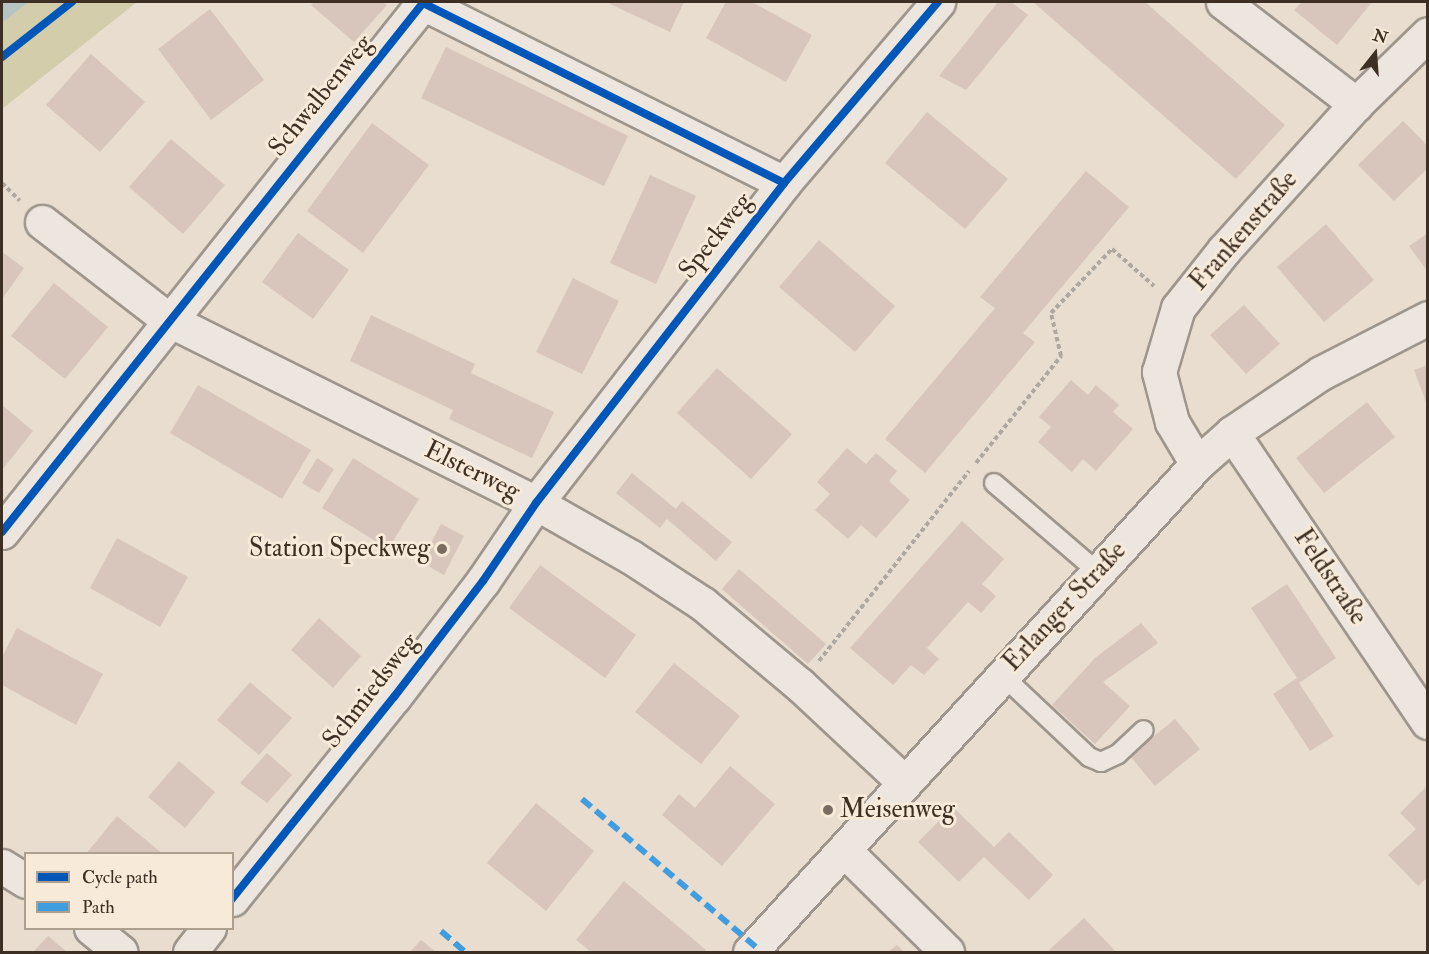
<!DOCTYPE html>
<meta charset="utf-8">
<style>
body{margin:0}
#map{position:relative;width:1429px;height:954px;overflow:hidden;background:#e8ddce;font-family:"IM FELL Double Pica",serif}
div>[style]{position:absolute}
[style*='--x']{left:calc(var(--x)*1px);top:calc(var(--y)*1px);width:calc(var(--w)*1px);rotate:calc(var(--a)*1deg)}
.green>*{inset:0;background:#d3cdab}
.water>*{inset:0;background:#b7c4c4}
.building>*{inset:0;background:#d8c6bc}
.path>*{height:4px;margin-top:-2px;transform-origin:0;background:repeating-linear-gradient(90deg,#aea8a1 0 4.5px,transparent 0 7.5px)}
.roads{filter:drop-shadow(2px 0 #9e968c) drop-shadow(-2px 0 #9e968c) drop-shadow(0 2px #9e968c) drop-shadow(0 -2px #9e968c)}
.lane>*{height:18px;margin:-9px;padding:0 9px;transform-origin:9px;border-radius:9px;background:#ece6df}
.street>*{height:33px;margin:-16.5px;padding:0 16.5px;transform-origin:16.5px;border-radius:16.5px;background:#ece6df}
.quiet>*{height:6px;margin-top:-3px;transform-origin:0;background:repeating-linear-gradient(90deg,#3f9de0 0 12px,transparent 0 18px)}
.cycleway>*{height:8px;margin:-4px;padding:0 4px;transform-origin:4px;border-radius:4px;background:#0057b8}
.dots>*{width:16px;height:16px;translate:-50% -50%;box-sizing:border-box;border:3px solid #f7ead8;border-radius:50%}
span{translate:-50% -50%;white-space:nowrap;text-align:center;line-height:1.15;-webkit-text-stroke:6px #f7ead8;paint-order:stroke}
.street-label{font-size:26px;color:#3e2f24}
.poi-label{font-size:26px;color:#3e2f24}
.right{translate:-100% -50%;text-align:right}
.left{translate:0 -50%;text-align:left}
.frame{position:absolute;inset:0;border:3px solid #3e2f24;pointer-events:none}
.legend{position:absolute;left:24px;top:852px;width:210px;height:78px;box-sizing:border-box;background:#f7ead8;border:2px solid #ad9f90;margin:0;padding:8px 10px;list-style:none;font-size:18px;color:#3e2f24}
.legend li{display:flex;align-items:center;gap:12px;height:30px}
.legend b{width:30px;border:2px solid #ad9f90}
.north{position:absolute;left:1345px;top:24px;width:60px;height:60px;-webkit-text-stroke:4px #f7ead8;paint-order:stroke;rotate:17deg;font-size:16px;font-weight:700;line-height:24px;text-align:center;color:#3e2f24}
.north::after{content:'';display:block;margin:auto;width:21px;height:27px;background:#3e2f24;clip-path:polygon(50% 0,100% 100%,50% 72%,0 100%)}
</style>
<div id="map">
<div class="green">
<i style="clip-path:polygon(29px 2px,137px 2px,2px 109px,2px 23px)"></i>
</div>
<div class="water">
<i style="clip-path:polygon(2px 2px,29px 2px,2px 23px)"></i>
</div>
<div class="building">
<i style="clip-path:polygon(315px 2px,383px 2px,387px 5px,354px 42px,311px 5px)"></i>
<i style="clip-path:polygon(611px 2px,684px 2px,670px 32px,610px 4px)"></i>
<i style="clip-path:polygon(726px 2px,752px 2px,812px 35px,786px 82px,706px 38px)"></i>
<i style="clip-path:polygon(998px 2px,1011px 2px,1028px 15px,966px 90px,939px 76px)"></i>
<i style="clip-path:polygon(1033px 2px,1145px 2px,1285px 125px,1236px 179px)"></i>
<i style="clip-path:polygon(1302px 2px,1372px 2px,1337px 45px,1294px 10px)"></i>
<i style="clip-path:polygon(210px 9px,264px 80px,211px 120px,158px 49px)"></i>
<i style="clip-path:polygon(446px 47px,628px 136px,604px 186px,421px 98px)"></i>
<i style="clip-path:polygon(91px 54px,145px 102px,100px 152px,46px 105px)"></i>
<i style="clip-path:polygon(927px 112px,1008px 179px,965px 229px,885px 163px)"></i>
<i style="clip-path:polygon(1403px 121px,1428px 146px,1428px 168px,1394px 201px,1358px 165px)"></i>
<i style="clip-path:polygon(372px 123px,429px 165px,363px 253px,307px 211px)"></i>
<i style="clip-path:polygon(171px 139px,225px 185px,183px 234px,129px 187px)"></i>
<i style="clip-path:polygon(1086px 171px,1129px 207px,1023px 333px,1035px 342px,925px 473px,885px 439px,995px 308px,980px 297px)"></i>
<i style="clip-path:polygon(650px 175px,696px 196px,656px 284px,610px 263px)"></i>
<i style="clip-path:polygon(1326px 224px,1374px 280px,1324px 322px,1277px 267px)"></i>
<i style="clip-path:polygon(298px 233px,349px 270px,313px 319px,262px 282px)"></i>
<i style="clip-path:polygon(1428px 233px,1428px 272px,1409px 246px)"></i>
<i style="clip-path:polygon(819px 240px,895px 306px,855px 352px,779px 287px)"></i>
<i style="clip-path:polygon(2px 252px,24px 268px,2px 299px)"></i>
<i style="clip-path:polygon(573px 278px,619px 301px,582px 374px,536px 352px)"></i>
<i style="clip-path:polygon(54px 283px,108px 327px,65px 379px,11px 336px)"></i>
<i style="clip-path:polygon(1244px 305px,1280px 344px,1246px 374px,1210px 335px)"></i>
<i style="clip-path:polygon(371px 315px,475px 364px,471px 373px,554px 412px,532px 458px,449px 419px,453px 410px,350px 361px)"></i>
<i style="clip-path:polygon(1428px 365px,1428px 405px,1427px 405px,1414px 370px)"></i>
<i style="clip-path:polygon(717px 368px,792px 434px,751px 479px,677px 413px)"></i>
<i style="clip-path:polygon(1071px 380px,1088px 395px,1096px 385px,1119px 405px,1113px 412px,1133px 429px,1096px 471px,1083px 459px,1072px 472px,1038px 442px,1051px 427px,1039px 417px)"></i>
<i style="clip-path:polygon(198px 385px,311px 450px,282px 499px,170px 433px)"></i>
<i style="clip-path:polygon(1367px 402px,1395px 437px,1324px 493px,1296px 458px)"></i>
<i style="clip-path:polygon(2px 405px,33px 431px,2px 470px)"></i>
<i style="clip-path:polygon(847px 448px,866px 464px,876px 453px,897px 471px,889px 481px,910px 500px,876px 538px,861px 525px,848px 539px,815px 510px,830px 494px,817px 482px)"></i>
<i style="clip-path:polygon(317px 458px,334px 469px,319px 493px,302px 483px)"></i>
<i style="clip-path:polygon(353px 458px,419px 499px,388px 549px,322px 508px)"></i>
<i style="clip-path:polygon(632px 473px,676px 509px,682px 501px,732px 542px,716px 561px,667px 519px,660px 528px,616px 493px)"></i>
<i style="clip-path:polygon(962px 521px,1004px 559px,982px 584px,996px 596px,981px 613px,968px 602px,927px 648px,939px 659px,924px 675px,911px 665px,893px 685px,850px 648px)"></i>
<i style="clip-path:polygon(441px 524px,464px 536px,444px 575px,421px 562px)"></i>
<i style="clip-path:polygon(117px 538px,188px 577px,160px 627px,90px 588px)"></i>
<i style="clip-path:polygon(540px 565px,636px 635px,605px 678px,509px 608px)"></i>
<i style="clip-path:polygon(739px 569px,826px 644px,808px 664px,722px 589px)"></i>
<i style="clip-path:polygon(1287px 584px,1336px 658px,1299px 683px,1334px 736px,1310px 751px,1273px 694px,1297px 678px,1251px 608px)"></i>
<i style="clip-path:polygon(319px 618px,361px 656px,333px 688px,291px 650px)"></i>
<i style="clip-path:polygon(1141px 623px,1158px 643px,1103px 682px,1130px 706px,1095px 744px,1052px 705px,1095px 658px)"></i>
<i style="clip-path:polygon(17px 628px,103px 674px,76px 725px,2px 685px,2px 657px)"></i>
<i style="clip-path:polygon(674px 663px,740px 716px,701px 764px,635px 712px)"></i>
<i style="clip-path:polygon(250px 682px,292px 718px,259px 755px,217px 720px)"></i>
<i style="clip-path:polygon(1175px 719px,1200px 749px,1155px 786px,1130px 756px)"></i>
<i style="clip-path:polygon(267px 753px,292px 775px,267px 803px,240px 783px)"></i>
<i style="clip-path:polygon(179px 761px,215px 792px,185px 828px,148px 797px)"></i>
<i style="clip-path:polygon(730px 766px,775px 804px,722px 866px,662px 815px,679px 794px,695px 808px)"></i>
<i style="clip-path:polygon(1428px 785px,1428px 877px,1418px 886px,1388px 855px,1416px 829px,1400px 813px)"></i>
<i style="clip-path:polygon(536px 803px,594px 851px,546px 911px,487px 863px)"></i>
<i style="clip-path:polygon(953px 807px,994px 847px,1009px 832px,1053px 875px,1029px 900px,984px 857px,959px 882px,918px 842px)"></i>
<i style="clip-path:polygon(117px 816px,163px 854px,86px 854px)"></i>
<i style="clip-path:polygon(624px 881px,706px 950px,704px 952px,591px 952px,576px 940px)"></i>
<i style="clip-path:polygon(1084px 918px,1116px 952px,1047px 952px)"></i>
<i style="clip-path:polygon(48px 936px,67px 952px,33px 952px)"></i>
<i style="clip-path:polygon(421px 940px,436px 952px,410px 952px)"></i>
<i style="clip-path:polygon(897px 945px,904px 952px,888px 952px)"></i>
</div>
<div class="path">
<i style="--x:2;--y:183;--w:25;--a:45"></i>
<i style="--x:976;--y:463;--w:137;--a:-51.5"></i>
<i style="--x:1061;--y:356;--w:44;--a:-103.1"></i>
<i style="--x:1051;--y:313;--w:88;--a:-46.4"></i>
<i style="--x:1112;--y:249;--w:56;--a:41.4"></i>
<i style="--x:819;--y:661;--w:242;--a:-51.7"></i>
</div>
<div class="roads">
<div class="lane">
<i style="--x:994;--y:483;--w:137;--a:40.6"></i>
<i style="--x:1002;--y:675;--w:120;--a:43.3"></i>
<i style="--x:1089;--y:757;--w:13;--a:23"></i>
<i style="--x:1101;--y:762;--w:19;--a:-25"></i>
<i style="--x:1118;--y:754;--w:35;--a:-43"></i>
</div>
<div class="street">
<i style="--x:1223;--y:2;--w:168;--a:37.5"></i>
<i style="--x:42;--y:222;--w:160;--a:37.7"></i>
<i style="--x:169;--y:320;--w:410;--a:26.5"></i>
<i style="--x:536;--y:503;--w:109;--a:29.6"></i>
<i style="--x:631;--y:557;--w:86;--a:33.1"></i>
<i style="--x:703;--y:604;--w:126;--a:39.9"></i>
<i style="--x:800;--y:685;--w:142;--a:43"></i>
<i style="--x:1232;--y:433;--w:349;--a:55.9"></i>
<i style="--x:1197;--y:464;--w:49;--a:-120.8"></i>
<i style="--x:1172;--y:422;--w:52;--a:-104.6"></i>
<i style="--x:1159;--y:372;--w:67;--a:-73.5"></i>
<i style="--x:1178;--y:308;--w:74;--a:-51.6"></i>
<i style="--x:1224;--y:250;--w:197;--a:-47.9"></i>
<i style="--x:1356;--y:104;--w:100;--a:-44.2"></i>
<i style="--x:2;--y:532;--w:676;--a:-51.49"></i>
<i style="--x:423;--y:3;--w:403;--a:26.5"></i>
<i style="--x:844;--y:850;--w:145;--a:44.7"></i>
<i style="--x:2;--y:866;--w:28;--a:32"></i>
<i style="--x:232;--y:899;--w:259;--a:-51.3"></i>
<i style="--x:394;--y:697;--w:146;--a:-52.5"></i>
<i style="--x:483;--y:581;--w:94;--a:-55.8"></i>
<i style="--x:536;--y:503;--w:405;--a:-52.2"></i>
<i style="--x:784;--y:183;--w:238;--a:-49.6"></i>
<i style="--x:91;--y:928;--w:38;--a:39"></i>
<i style="--x:190;--y:952;--w:31;--a:-52"></i>
<i style="--x:750;--y:952;--w:662;--a:-47.51"></i>
<i style="--x:1197;--y:464;--w:47;--a:-41.5"></i>
<i style="--x:1232;--y:433;--w:107;--a:-34"></i>
<i style="--x:1321;--y:373;--w:120;--a:-27.2"></i>
</div>
</div>
<div class="quiet">
<i style="--x:582;--y:799;--w:228;--a:40.4"></i>
<i style="--x:441;--y:931;--w:32;--a:41"></i>
</div>
<div class="cycleway">
<i style="--x:2;--y:57;--w:89;--a:-38.2"></i>
<i style="--x:2;--y:532;--w:676;--a:-51.49"></i>
<i style="--x:423;--y:3;--w:403;--a:26.5"></i>
<i style="--x:232;--y:899;--w:259;--a:-51.3"></i>
<i style="--x:394;--y:697;--w:146;--a:-52.5"></i>
<i style="--x:483;--y:581;--w:94;--a:-55.8"></i>
<i style="--x:536;--y:503;--w:405;--a:-52.2"></i>
<i style="--x:784;--y:183;--w:238;--a:-49.6"></i>
</div>
<div class="dots">
<i style="left:442px;top:549px;background:#7a6c60"></i>
<i style="left:828px;top:810px;background:#7a6c60"></i>
</div>
<div class="street-label">
<span style="left:321px;top:96px;rotate:-51deg">Schwalbenweg</span>
<span style="left:1244px;top:231px;rotate:-49deg">Frankenstraße</span>
<span style="left:716px;top:236px;rotate:-52deg">Speckweg</span>
<span style="left:472px;top:471px;rotate:26deg">Elsterweg</span>
<span style="left:1330px;top:577px;rotate:56deg">Feldstraße</span>
<span style="left:1065px;top:607px;rotate:-47deg">Erlanger Straße</span>
<span style="left:371px;top:691px;rotate:-52deg">Schmiedsweg</span>
</div>
<div class="poi-label">
<span class="right" style="left:430px;top:549px">Station Speckweg</span>
<span class="left" style="left:840px;top:810px">Meisenweg</span>
</div>
<div class="frame"></div>
<ul class="legend">
<li><b style="height:8px;background:#0057b8"></b>Cycle path</li>
<li><b style="height:8px;background:#3f9de0"></b>Path</li>
</ul>
<div class="north">N</div>
</div>
